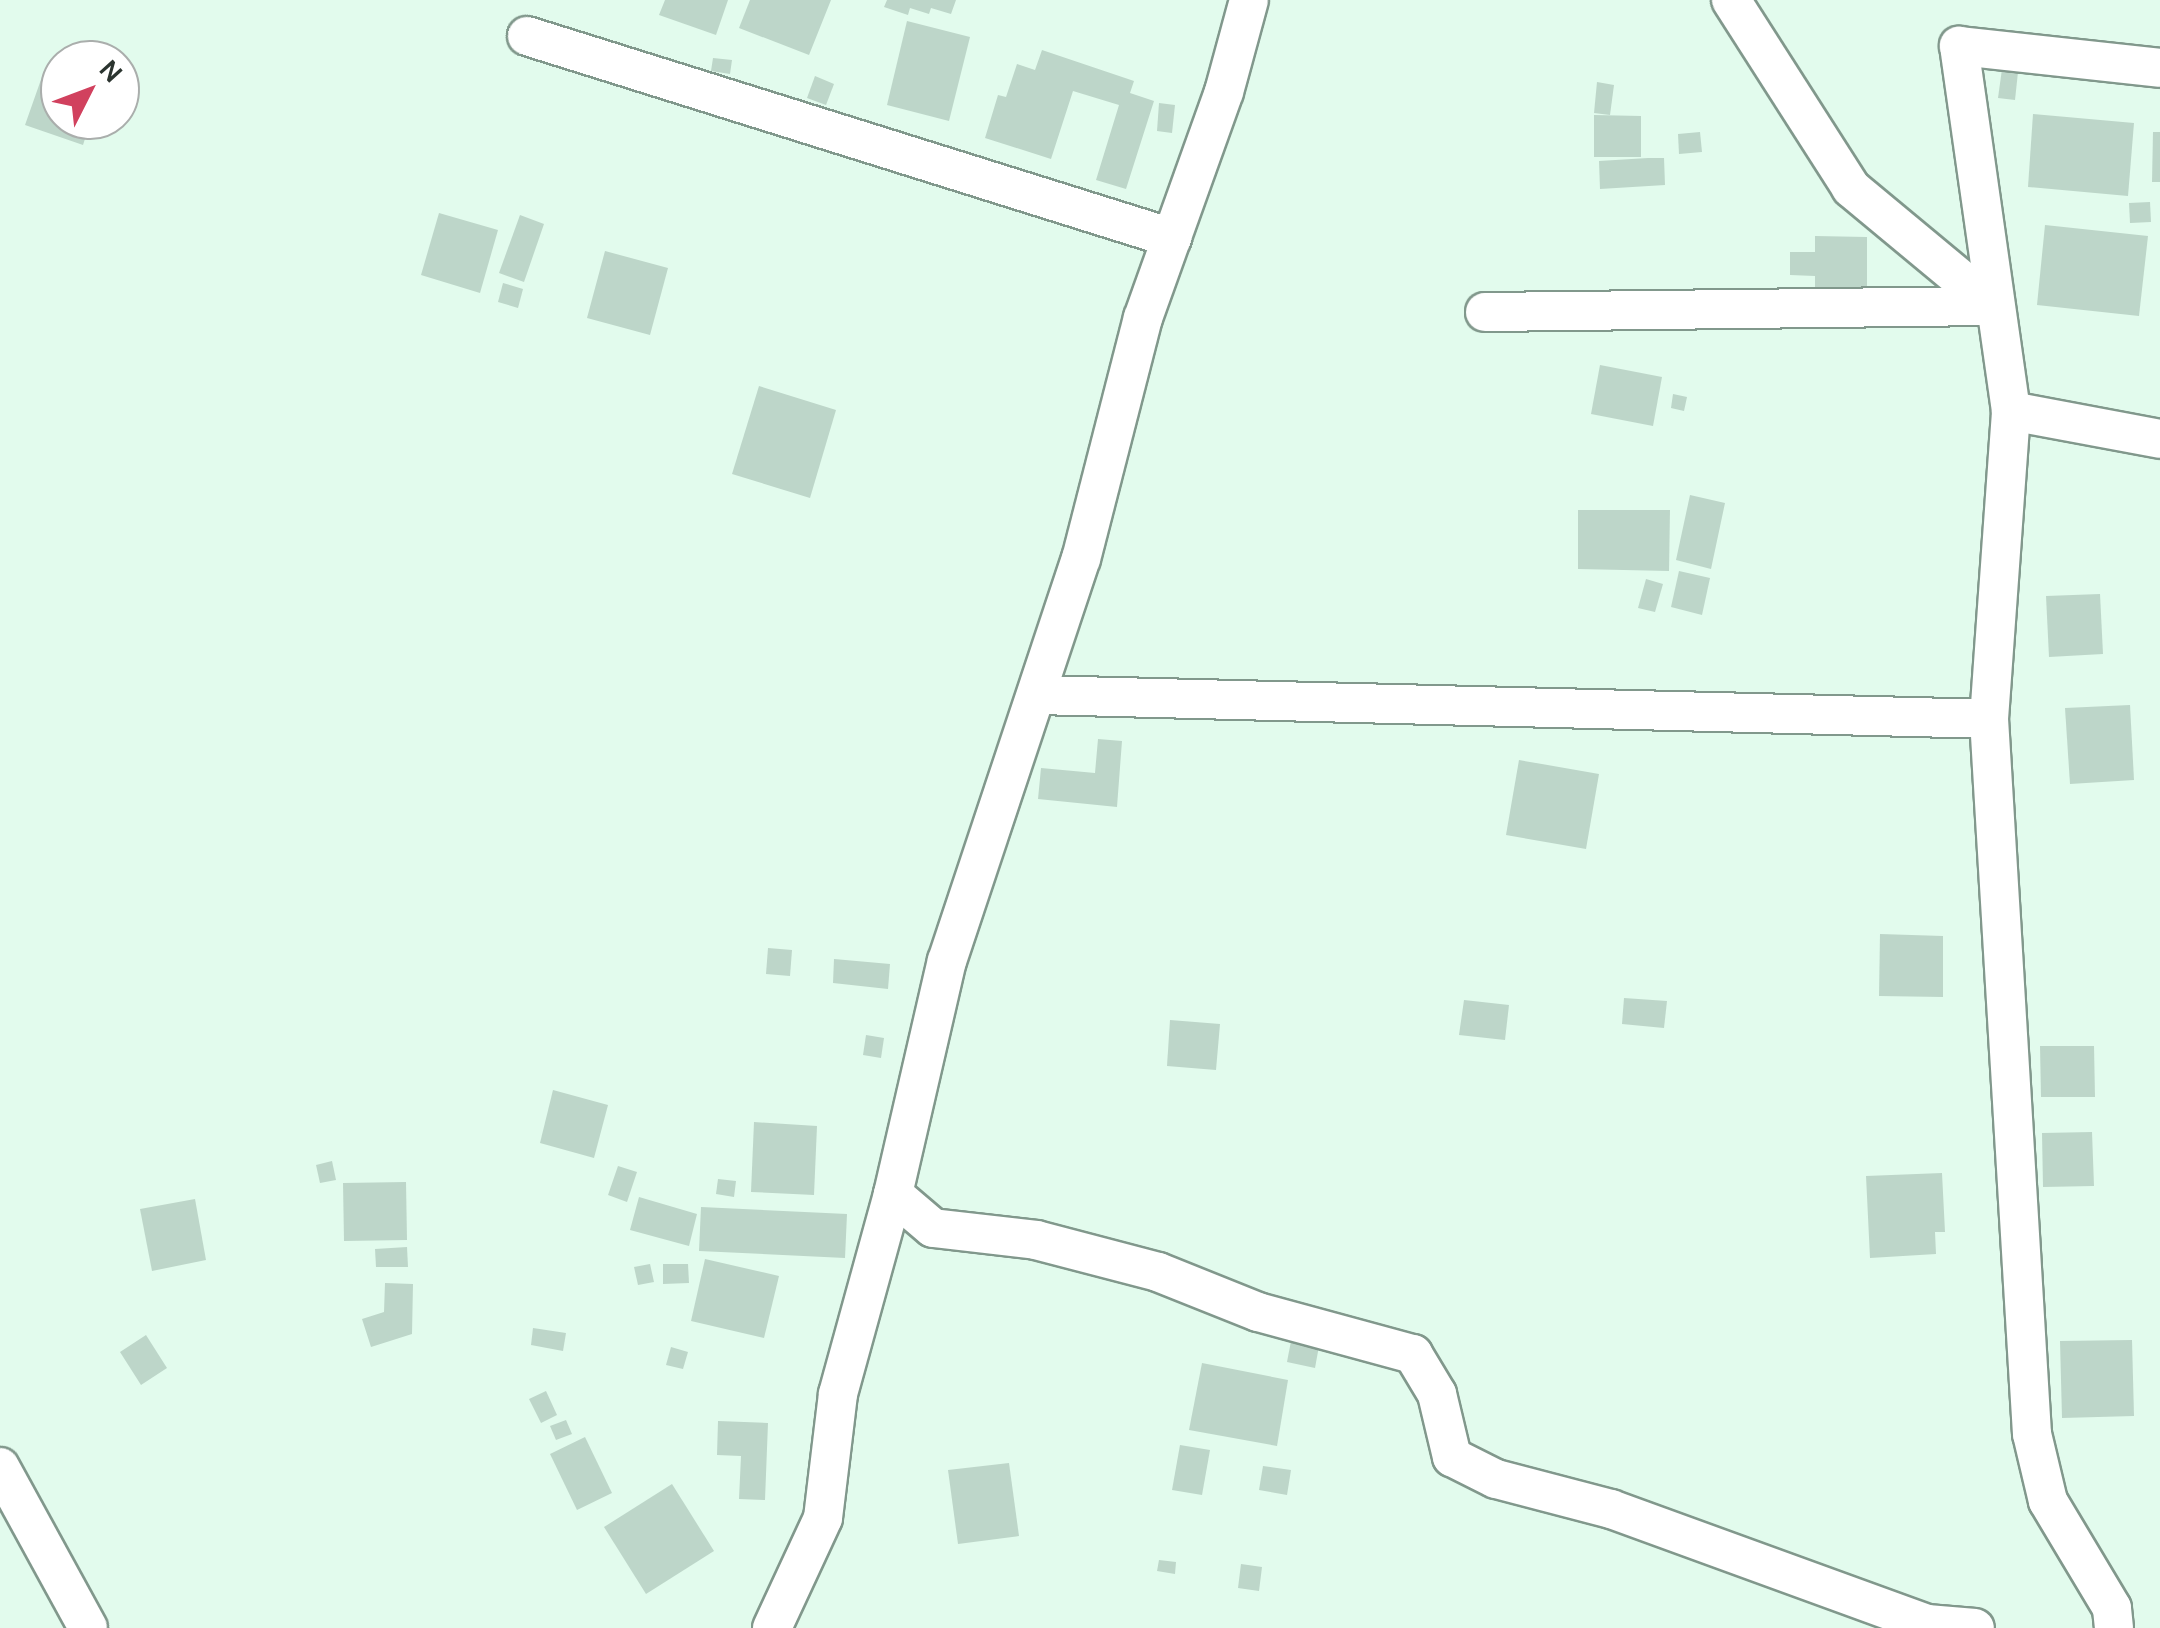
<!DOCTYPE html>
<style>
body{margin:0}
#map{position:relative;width:2160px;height:1628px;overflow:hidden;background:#e2fbed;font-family:Karla,sans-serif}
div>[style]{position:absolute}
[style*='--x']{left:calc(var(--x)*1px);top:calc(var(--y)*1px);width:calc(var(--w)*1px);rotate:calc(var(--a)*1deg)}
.building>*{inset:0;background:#bdd6c9}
.roads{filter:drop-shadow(2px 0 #81988c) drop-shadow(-2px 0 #81988c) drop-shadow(0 2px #81988c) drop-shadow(0 -2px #81988c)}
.street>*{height:38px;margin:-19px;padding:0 19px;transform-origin:19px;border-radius:19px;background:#fff}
span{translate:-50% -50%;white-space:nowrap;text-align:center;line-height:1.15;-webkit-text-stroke:8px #fff;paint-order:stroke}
.north{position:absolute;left:40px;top:40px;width:100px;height:100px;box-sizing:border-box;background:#fff;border:2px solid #aaaeac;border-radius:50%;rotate:48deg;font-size:28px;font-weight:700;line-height:40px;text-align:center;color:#2b342f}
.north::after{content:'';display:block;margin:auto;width:35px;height:45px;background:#d1415e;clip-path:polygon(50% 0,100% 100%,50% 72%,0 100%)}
</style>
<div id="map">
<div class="building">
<i style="clip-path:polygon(665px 0,728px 0,716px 35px,659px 15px)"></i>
<i style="clip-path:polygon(750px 0,831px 0,809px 55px,739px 28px)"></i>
<i style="clip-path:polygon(887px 0,956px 0,951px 14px,931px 8px,929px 14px,910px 8px,908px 15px,884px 7px)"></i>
<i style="clip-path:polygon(907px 21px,970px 37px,949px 121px,887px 105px)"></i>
<i style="clip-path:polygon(1042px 50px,1134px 81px,1130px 93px,1154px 101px,1126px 189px,1096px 180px,1119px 105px,1073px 91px,1051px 159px,985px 138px,998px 95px,1006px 97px,1017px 64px,1035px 70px)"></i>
<i style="clip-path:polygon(713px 58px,732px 60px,730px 74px,711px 71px)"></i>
<i style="clip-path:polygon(2002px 69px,2018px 72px,2015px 100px,1998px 98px)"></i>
<i style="clip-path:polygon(44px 71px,60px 76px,60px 120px,91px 120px,83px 145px,25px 125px)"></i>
<i style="clip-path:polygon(815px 76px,834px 84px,826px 105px,807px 98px)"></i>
<i style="clip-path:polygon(1597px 82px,1614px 85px,1610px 115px,1594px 113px)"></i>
<i style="clip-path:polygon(1159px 103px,1175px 105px,1172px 133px,1157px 131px)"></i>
<i style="clip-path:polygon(2033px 114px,2134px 123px,2128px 196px,2028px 187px)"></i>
<i style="clip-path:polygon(1594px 115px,1641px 116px,1641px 157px,1594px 157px)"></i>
<i style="clip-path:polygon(1700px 132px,1702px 152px,1679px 154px,1678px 134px)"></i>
<i style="clip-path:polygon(2153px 132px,2160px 132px,2160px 182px,2152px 182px)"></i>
<i style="clip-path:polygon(1648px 158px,1664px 158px,1665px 185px,1600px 189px,1599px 161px)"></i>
<i style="clip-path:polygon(2150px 202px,2151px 222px,2130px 223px,2129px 203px)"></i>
<i style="clip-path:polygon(439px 213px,498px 230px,480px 293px,421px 275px)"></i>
<i style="clip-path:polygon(520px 215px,544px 224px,524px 282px,499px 273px)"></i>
<i style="clip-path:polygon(2045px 225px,2148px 236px,2139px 316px,2037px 305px)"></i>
<i style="clip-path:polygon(1815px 236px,1867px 237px,1867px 288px,1815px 287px,1815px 276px,1790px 275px,1790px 252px,1815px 252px)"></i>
<i style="clip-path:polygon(605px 251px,668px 268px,650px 335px,587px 318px)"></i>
<i style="clip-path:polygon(503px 283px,523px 289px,518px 308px,498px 302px)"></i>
<i style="clip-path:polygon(1600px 365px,1662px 377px,1653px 426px,1591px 414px)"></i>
<i style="clip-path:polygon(759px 386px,836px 410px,810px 498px,732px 474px)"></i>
<i style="clip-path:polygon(1673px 394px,1687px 397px,1684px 411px,1671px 408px)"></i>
<i style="clip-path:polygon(1690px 495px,1725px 503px,1711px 569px,1676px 560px)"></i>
<i style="clip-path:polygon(1578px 510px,1670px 510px,1669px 571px,1578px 569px)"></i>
<i style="clip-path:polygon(1679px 571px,1710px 578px,1702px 615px,1671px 607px)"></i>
<i style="clip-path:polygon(1646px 579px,1663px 584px,1655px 612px,1638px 608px)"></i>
<i style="clip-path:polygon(2100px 594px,2103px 654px,2049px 657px,2046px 596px)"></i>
<i style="clip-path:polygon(2130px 705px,2134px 780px,2070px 784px,2065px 708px)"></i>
<i style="clip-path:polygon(1098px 739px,1122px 741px,1117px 807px,1038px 799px,1041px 768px,1095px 773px)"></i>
<i style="clip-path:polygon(1519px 760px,1599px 774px,1586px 849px,1506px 835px)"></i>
<i style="clip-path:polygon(1880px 934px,1943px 936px,1943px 997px,1879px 996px)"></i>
<i style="clip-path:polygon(768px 948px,792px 950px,790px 976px,766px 974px)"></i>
<i style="clip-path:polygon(834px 959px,890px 964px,888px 989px,833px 983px)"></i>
<i style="clip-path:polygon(1624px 998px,1667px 1001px,1664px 1028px,1622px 1024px)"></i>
<i style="clip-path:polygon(1464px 1000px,1509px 1005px,1505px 1040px,1459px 1035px)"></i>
<i style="clip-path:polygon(1170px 1020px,1220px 1024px,1216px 1070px,1167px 1066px)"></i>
<i style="clip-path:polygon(866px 1035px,884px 1038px,881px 1058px,863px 1055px)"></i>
<i style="clip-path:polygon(2040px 1046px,2094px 1046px,2095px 1097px,2041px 1097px)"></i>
<i style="clip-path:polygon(553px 1090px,608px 1105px,594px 1158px,540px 1143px)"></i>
<i style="clip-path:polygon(754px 1122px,817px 1126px,814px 1195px,751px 1192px)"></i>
<i style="clip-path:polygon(2092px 1132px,2094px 1186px,2043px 1187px,2042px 1133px)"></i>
<i style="clip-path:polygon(332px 1161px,336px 1180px,320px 1183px,316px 1165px)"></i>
<i style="clip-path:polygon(618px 1166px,637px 1172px,627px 1202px,608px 1195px)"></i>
<i style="clip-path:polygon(1942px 1173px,1945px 1232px,1935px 1232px,1936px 1254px,1870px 1258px,1866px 1176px)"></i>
<i style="clip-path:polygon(718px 1179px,736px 1181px,734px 1197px,716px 1194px)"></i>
<i style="clip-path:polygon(406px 1182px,407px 1240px,344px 1241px,343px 1183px)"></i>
<i style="clip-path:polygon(639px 1197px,697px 1214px,689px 1246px,630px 1230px)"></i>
<i style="clip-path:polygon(195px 1199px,206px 1260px,152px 1271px,140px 1209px)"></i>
<i style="clip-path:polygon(701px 1207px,847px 1214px,845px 1258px,699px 1251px)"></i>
<i style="clip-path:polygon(407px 1247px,408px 1267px,376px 1267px,375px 1249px)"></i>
<i style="clip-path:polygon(705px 1259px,779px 1276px,764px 1338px,691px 1321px)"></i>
<i style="clip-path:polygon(650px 1264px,654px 1282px,638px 1285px,634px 1267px)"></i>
<i style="clip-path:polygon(663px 1264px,688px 1264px,689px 1283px,663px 1284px)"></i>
<i style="clip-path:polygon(385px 1283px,413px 1284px,412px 1334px,371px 1347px,362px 1319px,384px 1312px)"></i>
<i style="clip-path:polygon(533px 1328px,566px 1333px,563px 1351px,531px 1345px)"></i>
<i style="clip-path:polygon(146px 1335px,167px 1368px,141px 1385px,120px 1352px)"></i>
<i style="clip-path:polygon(2132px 1340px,2134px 1416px,2062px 1418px,2060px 1341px)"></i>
<i style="clip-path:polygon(1291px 1341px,1319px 1346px,1315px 1368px,1287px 1362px)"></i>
<i style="clip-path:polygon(671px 1347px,688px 1352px,683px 1369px,666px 1365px)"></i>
<i style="clip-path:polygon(1202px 1363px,1288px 1380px,1277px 1446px,1189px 1430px)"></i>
<i style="clip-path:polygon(546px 1391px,557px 1415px,541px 1423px,529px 1399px)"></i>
<i style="clip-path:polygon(566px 1420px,572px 1434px,556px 1440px,550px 1426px)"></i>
<i style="clip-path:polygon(718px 1421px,768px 1423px,765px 1500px,739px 1499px,741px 1456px,717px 1455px)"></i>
<i style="clip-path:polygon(585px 1437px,612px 1493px,577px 1510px,550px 1454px)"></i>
<i style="clip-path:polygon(1180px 1445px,1210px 1450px,1202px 1495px,1172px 1490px)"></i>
<i style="clip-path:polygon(1009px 1463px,1019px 1536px,958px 1544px,948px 1470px)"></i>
<i style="clip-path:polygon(1263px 1466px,1291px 1470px,1287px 1495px,1259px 1490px)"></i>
<i style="clip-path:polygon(672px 1484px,714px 1551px,646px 1594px,604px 1527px)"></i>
<i style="clip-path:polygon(1159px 1560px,1176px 1562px,1175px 1574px,1157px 1571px)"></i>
<i style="clip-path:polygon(1241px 1564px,1262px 1567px,1259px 1591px,1238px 1588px)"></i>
</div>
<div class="roads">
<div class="street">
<i style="--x:1731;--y:0;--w:223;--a:57.4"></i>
<i style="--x:1851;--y:188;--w:185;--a:39.7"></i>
<i style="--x:527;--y:36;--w:676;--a:17.39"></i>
<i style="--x:1485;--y:312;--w:508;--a:-0.68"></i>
<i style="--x:2011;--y:411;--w:152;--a:10.6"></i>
<i style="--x:1037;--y:695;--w:952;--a:1.44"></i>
<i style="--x:893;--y:1194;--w:52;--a:40.4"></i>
<i style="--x:933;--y:1228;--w:104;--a:6.6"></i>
<i style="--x:1036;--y:1240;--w:126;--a:14.7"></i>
<i style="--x:1158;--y:1272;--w:108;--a:21.8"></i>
<i style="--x:1258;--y:1312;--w:161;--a:15.2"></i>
<i style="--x:1413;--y:1354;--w:47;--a:59"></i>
<i style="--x:1437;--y:1394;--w:65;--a:76.6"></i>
<i style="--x:1452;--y:1457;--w:49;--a:26.6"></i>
<i style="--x:1496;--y:1479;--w:119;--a:14.6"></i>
<i style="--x:1611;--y:1509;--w:336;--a:20"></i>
<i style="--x:1927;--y:1624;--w:48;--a:4.8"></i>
<i style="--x:0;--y:1467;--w:183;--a:61.3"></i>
<i style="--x:772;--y:1628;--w:121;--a:-65.1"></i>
<i style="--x:823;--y:1518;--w:125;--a:-83.1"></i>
<i style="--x:838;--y:1394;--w:207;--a:-74.6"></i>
<i style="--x:893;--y:1194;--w:239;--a:-77"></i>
<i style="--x:947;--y:961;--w:424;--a:-71.6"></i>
<i style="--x:1081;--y:559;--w:249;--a:-75.6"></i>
<i style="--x:1143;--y:318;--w:240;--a:-70.3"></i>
<i style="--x:1224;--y:92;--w:95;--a:-74.8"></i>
<i style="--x:2114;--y:1628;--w:20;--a:-96"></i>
<i style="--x:2112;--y:1608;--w:125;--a:-120.9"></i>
<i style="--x:2048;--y:1501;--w:69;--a:-103.4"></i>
<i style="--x:2032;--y:1434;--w:716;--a:-93.44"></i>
<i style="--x:1989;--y:719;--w:309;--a:-85.9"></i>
<i style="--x:2011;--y:411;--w:369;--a:-98.1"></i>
<i style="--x:1959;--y:46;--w:202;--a:6.2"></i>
</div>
</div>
<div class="north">N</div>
</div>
